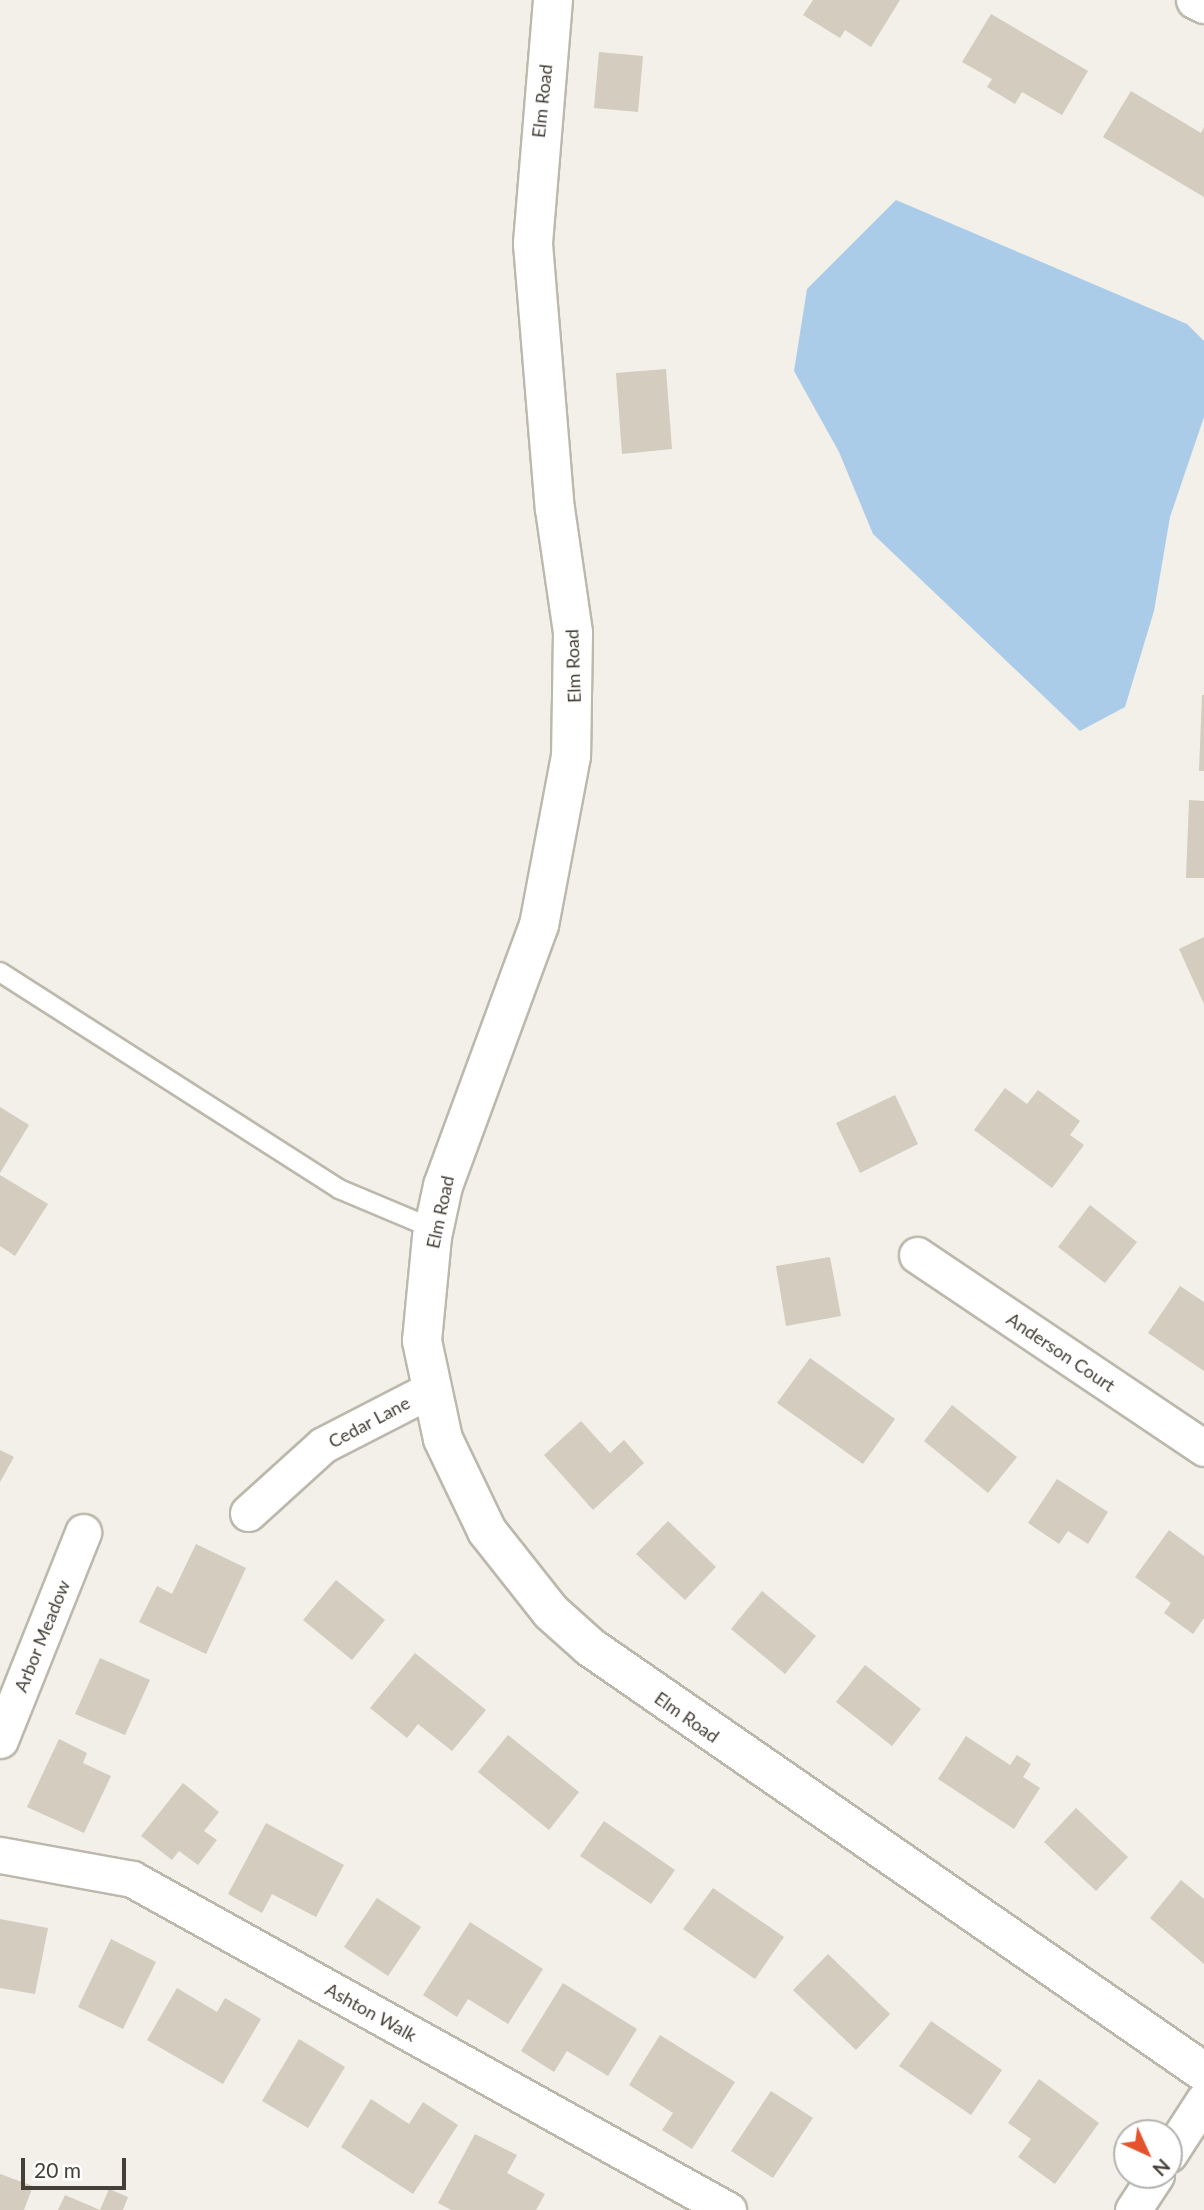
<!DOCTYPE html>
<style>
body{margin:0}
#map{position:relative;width:1204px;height:2210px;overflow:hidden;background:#f2f0e8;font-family:Lato,sans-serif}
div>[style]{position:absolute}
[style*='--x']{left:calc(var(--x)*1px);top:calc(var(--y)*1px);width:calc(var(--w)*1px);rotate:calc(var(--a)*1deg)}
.water>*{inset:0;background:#aacce9}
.building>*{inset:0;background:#d3ccbf}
.roads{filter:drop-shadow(2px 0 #bdb8ac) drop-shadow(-2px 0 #bdb8ac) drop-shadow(0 2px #bdb8ac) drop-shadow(0 -2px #bdb8ac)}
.service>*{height:18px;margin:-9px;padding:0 9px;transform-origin:9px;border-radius:9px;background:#fff}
.minor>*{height:35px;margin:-17.5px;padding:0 17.5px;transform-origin:17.5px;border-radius:17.5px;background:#fff}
.tertiary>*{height:38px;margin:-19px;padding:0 19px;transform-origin:19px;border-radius:19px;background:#fff}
span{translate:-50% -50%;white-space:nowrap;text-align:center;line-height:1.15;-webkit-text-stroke:6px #fff;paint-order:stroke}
.street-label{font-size:18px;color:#454037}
.north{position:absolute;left:1113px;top:2119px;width:70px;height:70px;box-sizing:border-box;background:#fff;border:2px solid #b5b3af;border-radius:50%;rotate:135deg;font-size:19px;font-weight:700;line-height:28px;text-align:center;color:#454037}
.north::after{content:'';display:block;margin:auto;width:24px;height:32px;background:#e5532d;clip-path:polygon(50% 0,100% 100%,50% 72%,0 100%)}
.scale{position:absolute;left:21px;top:2158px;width:105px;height:32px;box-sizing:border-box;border:4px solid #454037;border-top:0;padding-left:9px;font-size:21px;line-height:24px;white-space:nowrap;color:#454037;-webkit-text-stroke:5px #fff;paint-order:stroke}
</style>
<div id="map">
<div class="water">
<i style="clip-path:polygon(896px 200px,1187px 324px,1204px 341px,1204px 417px,1170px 517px,1154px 611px,1125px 707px,1080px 731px,873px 534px,839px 452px,794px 371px,807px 289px)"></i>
</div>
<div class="building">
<i style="clip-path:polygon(813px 0,900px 0,871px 47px,845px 30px,840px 38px,803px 15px)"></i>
<i style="clip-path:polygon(991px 14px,1088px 71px,1062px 115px,1022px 92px,1015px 104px,987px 87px,992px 79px,962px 62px)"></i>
<i style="clip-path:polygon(599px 52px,643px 56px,638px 112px,594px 108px)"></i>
<i style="clip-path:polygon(1131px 91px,1201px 133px,1204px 127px,1204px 197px,1103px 137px)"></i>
<i style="clip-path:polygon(666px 369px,672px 449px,622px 454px,616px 373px)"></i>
<i style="clip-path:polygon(1202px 695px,1204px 695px,1204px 771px,1199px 771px)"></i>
<i style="clip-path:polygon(1189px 800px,1204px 801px,1204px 878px,1186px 878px)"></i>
<i style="clip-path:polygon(1204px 937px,1204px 1004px,1179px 949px)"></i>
<i style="clip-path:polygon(1005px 1088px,1027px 1104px,1038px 1090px,1080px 1121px,1070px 1135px,1084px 1145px,1052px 1188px,974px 1130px)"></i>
<i style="clip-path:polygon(895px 1095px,918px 1144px,860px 1173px,836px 1123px)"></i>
<i style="clip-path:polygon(0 1107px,29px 1125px,0 1173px)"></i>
<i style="clip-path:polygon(0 1175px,48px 1204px,15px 1256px,0 1246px)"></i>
<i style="clip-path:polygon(1090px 1205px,1137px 1242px,1105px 1283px,1058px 1247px)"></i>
<i style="clip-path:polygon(830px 1257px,841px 1316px,786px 1326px,776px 1266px)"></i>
<i style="clip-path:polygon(1180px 1286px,1204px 1302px,1204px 1371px,1148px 1333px)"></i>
<i style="clip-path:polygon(810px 1358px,895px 1419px,863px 1464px,777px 1403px)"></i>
<i style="clip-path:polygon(952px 1405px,1017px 1457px,988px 1493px,924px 1441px)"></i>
<i style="clip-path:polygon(581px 1421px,610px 1453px,624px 1440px,644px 1463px,593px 1510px,544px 1455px)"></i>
<i style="clip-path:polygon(0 1450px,14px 1457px,0 1482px)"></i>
<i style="clip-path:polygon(1057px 1479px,1108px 1512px,1088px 1544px,1068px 1531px,1059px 1544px,1028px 1523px)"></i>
<i style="clip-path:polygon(668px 1521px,716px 1567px,685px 1600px,636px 1554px)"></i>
<i style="clip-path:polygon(1169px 1530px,1204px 1556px,1204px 1618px,1193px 1634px,1164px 1613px,1171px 1603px,1135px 1577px)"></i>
<i style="clip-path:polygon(196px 1544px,246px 1568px,206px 1654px,139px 1622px,157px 1586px,172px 1594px)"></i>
<i style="clip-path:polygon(336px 1580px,385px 1620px,352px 1660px,303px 1620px)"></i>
<i style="clip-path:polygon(762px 1591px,816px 1636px,785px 1674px,731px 1629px)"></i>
<i style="clip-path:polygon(415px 1653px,486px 1710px,452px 1751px,418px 1724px,407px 1738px,370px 1708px)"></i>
<i style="clip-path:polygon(100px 1658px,150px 1680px,125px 1735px,75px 1714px)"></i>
<i style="clip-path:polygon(865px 1665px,921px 1709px,892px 1746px,836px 1702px)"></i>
<i style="clip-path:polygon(508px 1735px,579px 1792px,549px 1830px,478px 1772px)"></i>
<i style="clip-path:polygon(966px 1736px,1010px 1765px,1017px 1755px,1031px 1764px,1023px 1777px,1040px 1788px,1014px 1829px,938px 1779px)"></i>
<i style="clip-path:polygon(59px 1739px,87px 1753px,83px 1763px,111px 1776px,84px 1833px,27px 1807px)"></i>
<i style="clip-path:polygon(183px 1783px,219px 1812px,204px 1831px,217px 1840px,198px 1865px,179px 1851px,172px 1860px,141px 1836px)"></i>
<i style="clip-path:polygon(1076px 1808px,1128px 1857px,1096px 1891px,1044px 1842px)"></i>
<i style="clip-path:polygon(604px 1821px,675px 1870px,651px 1904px,580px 1856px)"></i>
<i style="clip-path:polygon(266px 1823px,344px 1865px,316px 1917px,272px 1894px,262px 1913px,228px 1894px)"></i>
<i style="clip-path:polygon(1181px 1880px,1204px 1899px,1204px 1964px,1150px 1918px)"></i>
<i style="clip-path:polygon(713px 1888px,784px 1937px,755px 1979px,683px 1929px)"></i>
<i style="clip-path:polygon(377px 1898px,421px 1927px,388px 1976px,344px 1947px)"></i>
<i style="clip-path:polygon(0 1919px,48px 1928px,35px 1994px,0 1988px)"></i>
<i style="clip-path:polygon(470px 1922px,543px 1969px,508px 2024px,468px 1999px,457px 2017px,423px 1995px)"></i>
<i style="clip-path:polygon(111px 1939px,156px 1962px,123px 2029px,78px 2007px)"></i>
<i style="clip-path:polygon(828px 1954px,890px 2014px,856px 2050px,793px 1990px)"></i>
<i style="clip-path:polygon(563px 1983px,637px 2029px,608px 2076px,567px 2051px,554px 2072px,521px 2051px)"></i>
<i style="clip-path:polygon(177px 1988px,217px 2012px,225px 1998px,261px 2019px,223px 2084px,147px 2040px)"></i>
<i style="clip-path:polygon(931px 2021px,1002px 2070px,971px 2115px,899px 2066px)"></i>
<i style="clip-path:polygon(660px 2035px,735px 2082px,692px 2149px,662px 2130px,673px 2113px,629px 2085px)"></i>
<i style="clip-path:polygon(299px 2039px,345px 2067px,308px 2128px,262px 2101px)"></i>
<i style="clip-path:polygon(1039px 2079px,1099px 2123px,1055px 2184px,1018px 2157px,1031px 2139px,1008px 2123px)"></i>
<i style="clip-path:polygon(771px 2091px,813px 2118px,773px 2178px,731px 2151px)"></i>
<i style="clip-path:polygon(371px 2099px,409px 2124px,423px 2102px,458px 2125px,413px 2194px,341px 2147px)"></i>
<i style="clip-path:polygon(475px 2134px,517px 2155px,507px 2173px,545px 2194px,536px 2210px,451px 2210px,438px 2203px)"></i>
<i style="clip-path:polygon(0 2174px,33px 2186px,24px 2210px,0 2210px)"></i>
<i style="clip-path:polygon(109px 2189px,128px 2197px,123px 2210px,100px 2210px)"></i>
<i style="clip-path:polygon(65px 2195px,100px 2210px,58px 2210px)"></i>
</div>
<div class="roads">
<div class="service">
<i style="--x:0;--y:972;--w:403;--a:32.6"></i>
<i style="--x:339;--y:1189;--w:103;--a:22.8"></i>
</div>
<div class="minor">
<i style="--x:1194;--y:0;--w:11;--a:27"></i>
<i style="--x:917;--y:1255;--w:346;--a:33.9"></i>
<i style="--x:248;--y:1513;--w:101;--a:-42.2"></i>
<i style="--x:323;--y:1445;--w:120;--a:-27.2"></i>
<i style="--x:0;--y:1740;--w:224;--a:-68.2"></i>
<i style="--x:0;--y:1855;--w:134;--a:10.3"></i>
<i style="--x:132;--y:1879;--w:682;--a:29.05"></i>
<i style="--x:1169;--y:2154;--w:64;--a:-57.1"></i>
<i style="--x:1133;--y:2210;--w:42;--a:-56.7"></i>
</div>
<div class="tertiary">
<i style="--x:553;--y:0;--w:245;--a:94.7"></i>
<i style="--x:533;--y:244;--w:266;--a:85.3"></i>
<i style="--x:555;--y:509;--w:125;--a:81.7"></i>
<i style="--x:573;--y:633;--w:123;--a:90.9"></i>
<i style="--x:571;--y:756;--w:172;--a:100.7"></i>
<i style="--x:539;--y:925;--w:278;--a:110.2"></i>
<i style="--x:443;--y:1186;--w:52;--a:102.2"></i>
<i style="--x:432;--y:1237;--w:104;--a:95.5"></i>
<i style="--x:422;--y:1341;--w:100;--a:77.9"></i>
<i style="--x:443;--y:1439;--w:102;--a:64.4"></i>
<i style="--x:487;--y:1531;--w:103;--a:51.7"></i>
<i style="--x:551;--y:1612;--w:52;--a:41.9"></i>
<i style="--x:590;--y:1647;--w:747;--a:34.69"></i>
</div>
</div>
<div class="street-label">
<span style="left:542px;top:101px;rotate:-84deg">Elm Road</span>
<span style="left:573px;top:666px;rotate:-92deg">Elm Road</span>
<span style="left:440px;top:1212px;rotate:-78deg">Elm Road</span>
<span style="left:1061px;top:1352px;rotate:34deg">Anderson Court</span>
<span style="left:369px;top:1422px;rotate:-28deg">Cedar Lane</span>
<span style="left:42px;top:1636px;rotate:-68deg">Arbor Meadow</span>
<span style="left:687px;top:1717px;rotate:35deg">Elm Road</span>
<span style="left:371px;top:2012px;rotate:29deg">Ashton Walk</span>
</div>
<div class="north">N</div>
<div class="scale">20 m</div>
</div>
